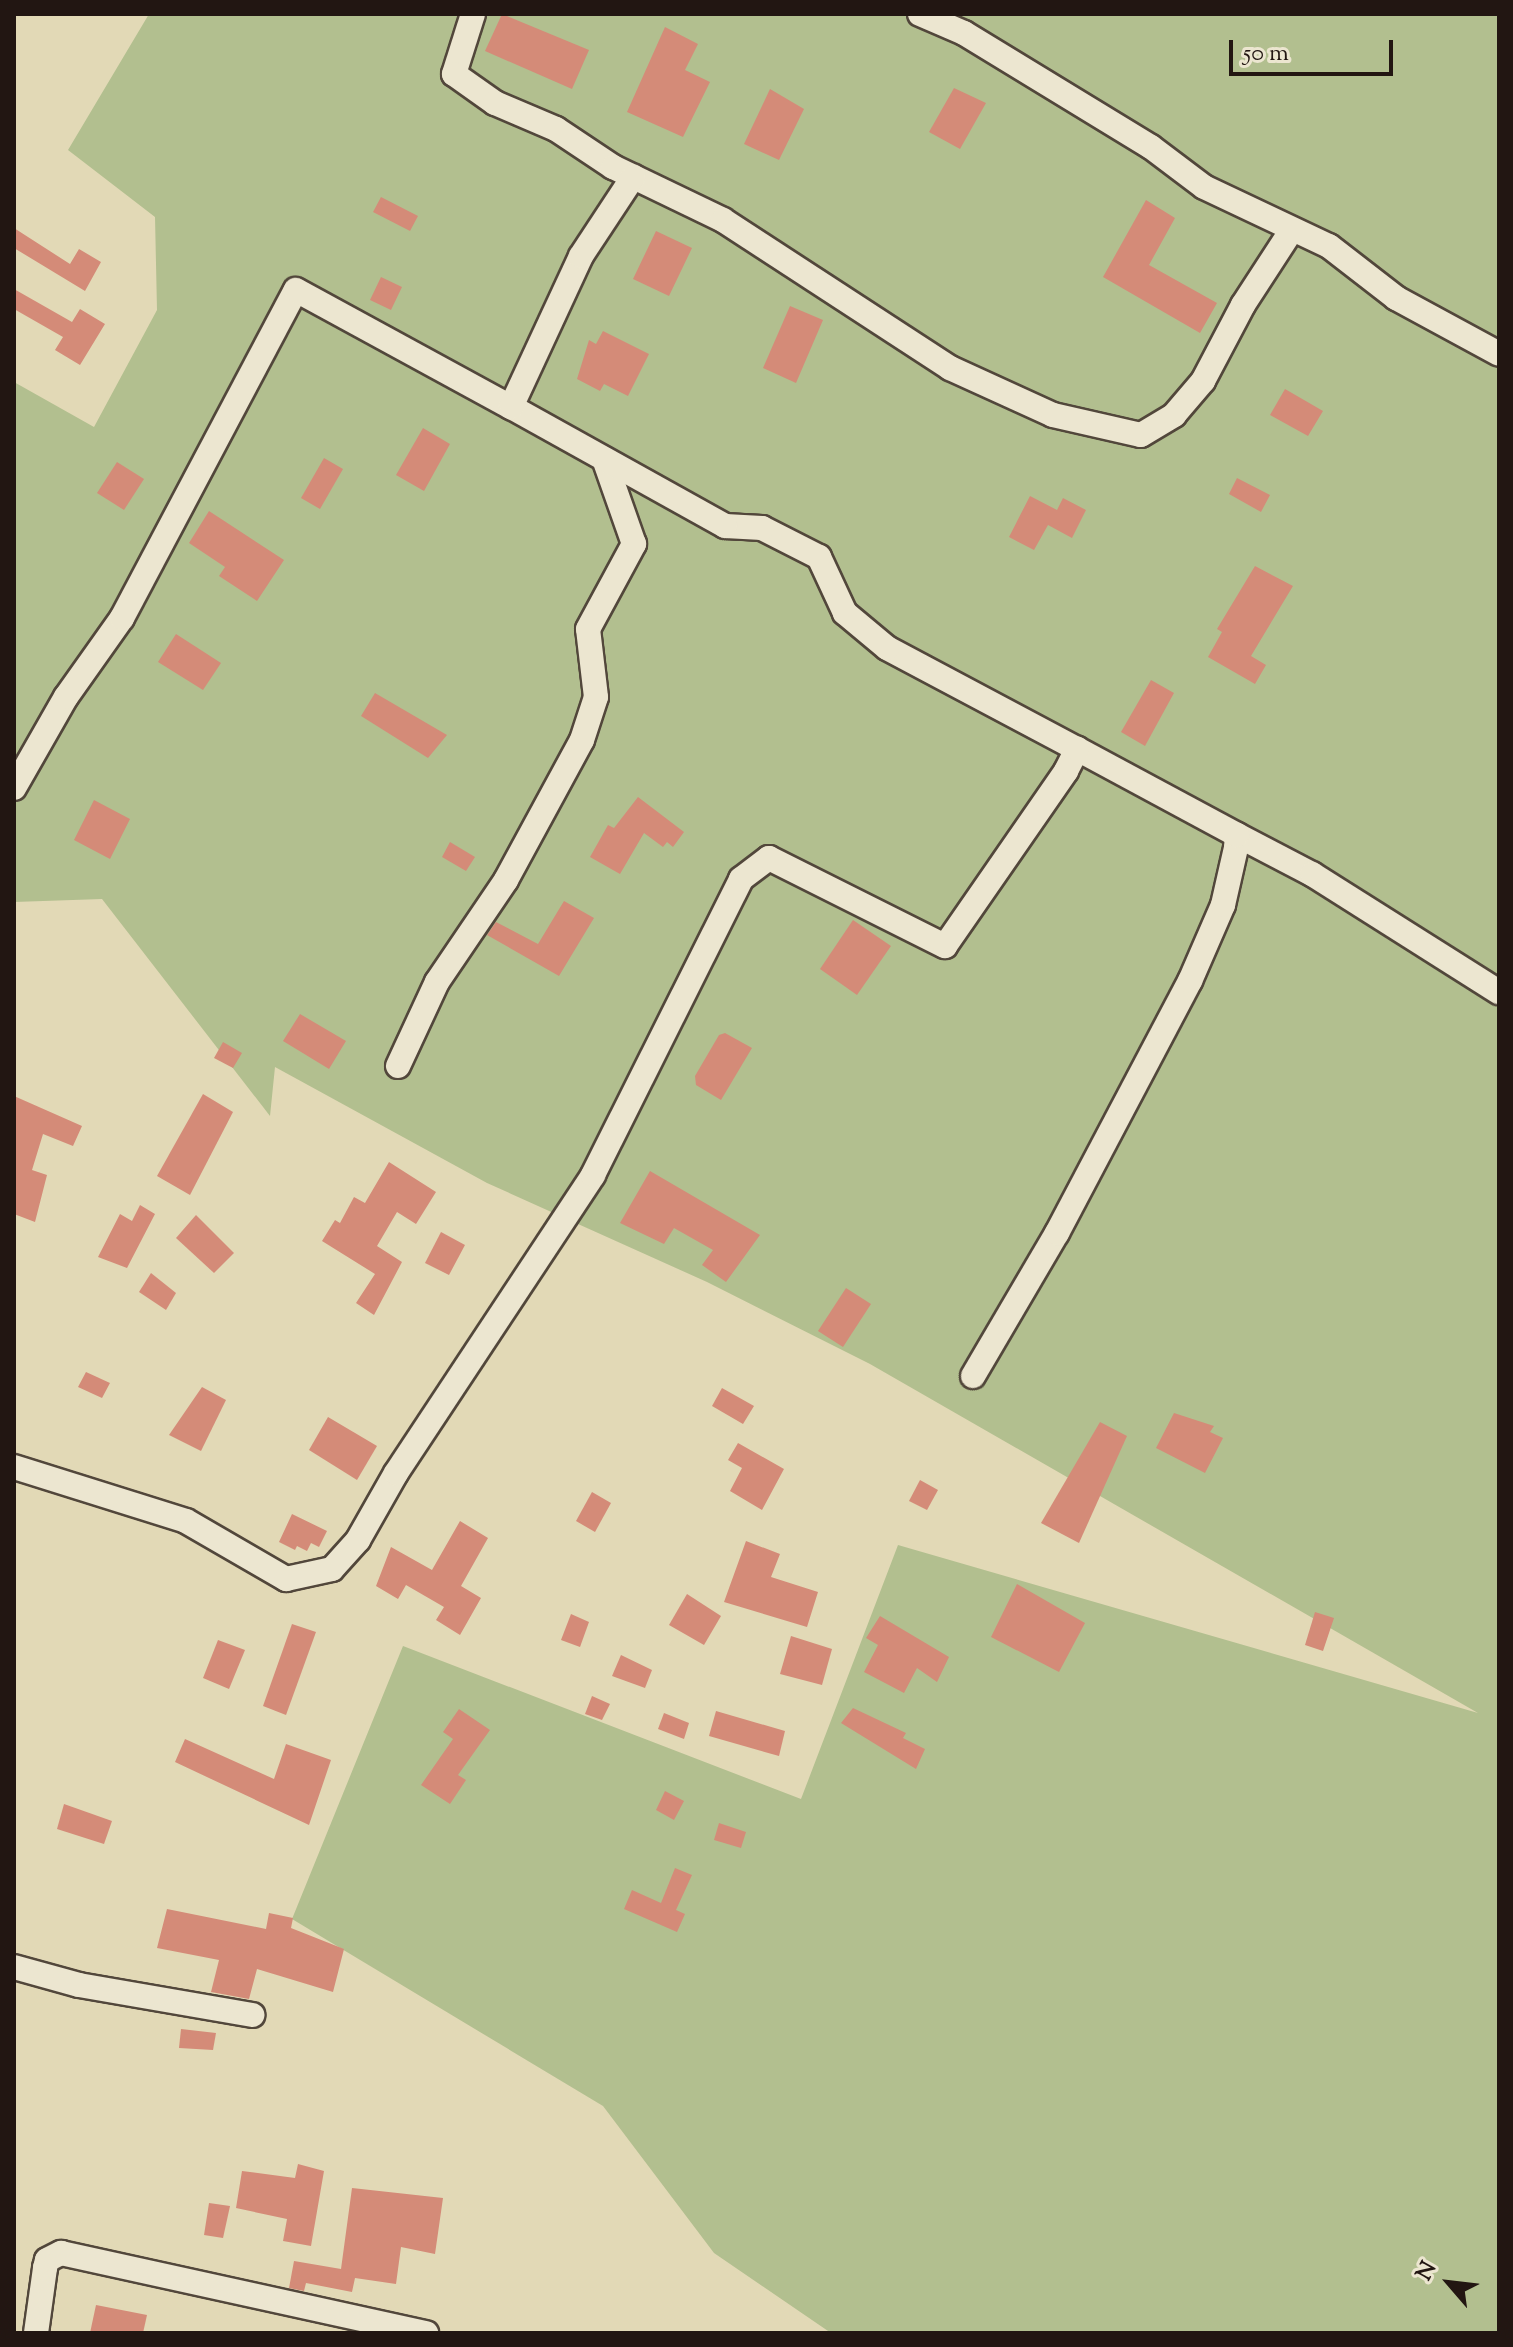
<!DOCTYPE html>
<style>
body{margin:0}
#map{position:relative;width:1513px;height:2347px;overflow:hidden;background:#e2d9b6;font-family:"Sorts Mill Goudy",serif}
div>[style]{position:absolute}
[style*='--x']{left:calc(var(--x)*1px);top:calc(var(--y)*1px);width:calc(var(--w)*1px);rotate:calc(var(--a)*1deg)}
.green>*{inset:0;background:#b2bf8f}
.building>*{inset:0;background:#d48b78}
.roads{filter:drop-shadow(2px 0 #52473b) drop-shadow(-2px 0 #52473b) drop-shadow(0 2px #52473b) drop-shadow(0 -2px #52473b)}
.street>*{height:24px;margin:-12px;padding:0 12px;transform-origin:12px;border-radius:12px;background:#ece6d0}
span{translate:-50% -50%;white-space:nowrap;text-align:center;line-height:1.15;-webkit-text-stroke:6px #ece6d0;paint-order:stroke}
.frame{position:absolute;inset:0;border:16px solid #221612;pointer-events:none}
.north{position:absolute;left:1409px;top:2243px;width:80px;height:80px;-webkit-text-stroke:6px #ece6d0;paint-order:stroke;rotate:298deg;font-size:22px;font-weight:700;line-height:32px;text-align:center;color:#221612}
.north::after{content:'';display:block;margin:auto;width:28px;height:36px;background:#221612;clip-path:polygon(50% 0,100% 100%,50% 72%,0 100%)}
.scale{position:absolute;left:1229px;top:40px;width:164px;height:36px;box-sizing:border-box;border:4px solid #221612;border-top:0;padding-left:10px;font-size:24px;line-height:28px;white-space:nowrap;color:#221612;-webkit-text-stroke:6px #ece6d0;paint-order:stroke}
</style>
<div id="map">
<div class="green">
<i style="clip-path:polygon(149px 14px,1499px 14px,1499px 2333px,831px 2333px,714px 2253px,603px 2106px,292px 1919px,403px 1646px,801px 1799px,898px 1545px,1478px 1713px,870px 1364px,707px 1282px,487px 1183px,275px 1067px,270px 1116px,102px 899px,14px 902px,14px 382px,94px 427px,157px 310px,155px 217px,68px 150px)"></i>
</div>
<div class="building">
<i style="clip-path:polygon(502px 14px,589px 50px,572px 89px,485px 51px)"></i>
<i style="clip-path:polygon(665px 27px,698px 44px,685px 70px,710px 82px,683px 137px,627px 112px)"></i>
<i style="clip-path:polygon(954px 88px,986px 103px,960px 149px,929px 132px)"></i>
<i style="clip-path:polygon(770px 89px,804px 109px,779px 160px,744px 144px)"></i>
<i style="clip-path:polygon(381px 197px,418px 216px,410px 231px,373px 212px)"></i>
<i style="clip-path:polygon(1146px 200px,1175px 218px,1149px 265px,1217px 303px,1200px 333px,1103px 277px)"></i>
<i style="clip-path:polygon(14px 228px,70px 264px,79px 249px,101px 262px,85px 291px,14px 248px)"></i>
<i style="clip-path:polygon(656px 231px,692px 248px,669px 296px,633px 279px)"></i>
<i style="clip-path:polygon(381px 277px,402px 287px,391px 310px,370px 300px)"></i>
<i style="clip-path:polygon(14px 289px,72px 322px,80px 309px,105px 324px,80px 365px,55px 350px,63px 337px,14px 309px)"></i>
<i style="clip-path:polygon(790px 306px,823px 320px,796px 383px,763px 368px)"></i>
<i style="clip-path:polygon(603px 331px,649px 354px,628px 396px,604px 384px,600px 391px,577px 379px,589px 340px,596px 344px)"></i>
<i style="clip-path:polygon(1285px 389px,1323px 411px,1308px 436px,1270px 415px)"></i>
<i style="clip-path:polygon(423px 428px,450px 444px,424px 491px,396px 475px)"></i>
<i style="clip-path:polygon(324px 458px,343px 469px,320px 509px,301px 498px)"></i>
<i style="clip-path:polygon(117px 462px,144px 479px,124px 510px,97px 493px)"></i>
<i style="clip-path:polygon(1237px 478px,1270px 495px,1261px 512px,1229px 494px)"></i>
<i style="clip-path:polygon(1030px 496px,1057px 510px,1063px 498px,1086px 510px,1072px 538px,1048px 525px,1034px 550px,1009px 537px)"></i>
<i style="clip-path:polygon(209px 511px,284px 560px,257px 601px,219px 576px,225px 567px,189px 543px)"></i>
<i style="clip-path:polygon(1255px 566px,1293px 586px,1251px 656px,1266px 665px,1255px 684px,1208px 657px,1222px 632px,1217px 629px)"></i>
<i style="clip-path:polygon(176px 634px,221px 663px,203px 690px,158px 662px)"></i>
<i style="clip-path:polygon(1151px 680px,1174px 693px,1145px 746px,1121px 732px)"></i>
<i style="clip-path:polygon(375px 693px,447px 735px,428px 758px,361px 716px)"></i>
<i style="clip-path:polygon(638px 797px,684px 832px,673px 847px,667px 842px,663px 847px,644px 833px,620px 874px,590px 857px,608px 825px,614px 828px)"></i>
<i style="clip-path:polygon(94px 800px,130px 819px,110px 859px,74px 840px)"></i>
<i style="clip-path:polygon(450px 842px,475px 857px,466px 871px,442px 857px)"></i>
<i style="clip-path:polygon(564px 901px,594px 918px,559px 976px,487px 935px,496px 922px,538px 944px)"></i>
<i style="clip-path:polygon(853px 920px,891px 946px,857px 995px,820px 969px)"></i>
<i style="clip-path:polygon(300px 1014px,346px 1041px,329px 1069px,283px 1041px)"></i>
<i style="clip-path:polygon(725px 1033px,752px 1048px,721px 1100px,696px 1085px,695px 1076px,719px 1035px)"></i>
<i style="clip-path:polygon(223px 1042px,242px 1053px,233px 1068px,214px 1058px)"></i>
<i style="clip-path:polygon(203px 1094px,233px 1112px,190px 1195px,157px 1176px)"></i>
<i style="clip-path:polygon(14px 1096px,82px 1126px,73px 1146px,43px 1134px,32px 1170px,47px 1175px,35px 1222px,14px 1214px)"></i>
<i style="clip-path:polygon(389px 1162px,436px 1192px,416px 1224px,397px 1212px,377px 1246px,402px 1262px,374px 1315px,356px 1303px,375px 1274px,322px 1241px,335px 1220px,340px 1223px,354px 1197px,365px 1203px)"></i>
<i style="clip-path:polygon(650px 1171px,760px 1235px,726px 1282px,702px 1265px,713px 1250px,674px 1228px,664px 1244px,620px 1223px)"></i>
<i style="clip-path:polygon(140px 1205px,155px 1214px,127px 1268px,98px 1257px,120px 1214px,132px 1221px)"></i>
<i style="clip-path:polygon(196px 1215px,234px 1253px,214px 1273px,176px 1238px)"></i>
<i style="clip-path:polygon(441px 1232px,465px 1245px,449px 1275px,425px 1263px)"></i>
<i style="clip-path:polygon(151px 1273px,176px 1293px,166px 1310px,139px 1292px)"></i>
<i style="clip-path:polygon(846px 1288px,871px 1304px,843px 1347px,818px 1331px)"></i>
<i style="clip-path:polygon(86px 1372px,110px 1383px,102px 1398px,78px 1387px)"></i>
<i style="clip-path:polygon(202px 1387px,226px 1400px,201px 1451px,169px 1435px)"></i>
<i style="clip-path:polygon(722px 1388px,754px 1406px,743px 1424px,712px 1406px)"></i>
<i style="clip-path:polygon(1174px 1413px,1214px 1426px,1210px 1432px,1223px 1438px,1205px 1473px,1156px 1448px)"></i>
<i style="clip-path:polygon(328px 1417px,377px 1446px,357px 1480px,309px 1450px)"></i>
<i style="clip-path:polygon(1100px 1422px,1127px 1436px,1079px 1543px,1041px 1523px)"></i>
<i style="clip-path:polygon(738px 1443px,784px 1469px,762px 1510px,730px 1491px,742px 1468px,728px 1460px)"></i>
<i style="clip-path:polygon(920px 1480px,938px 1490px,927px 1510px,909px 1501px)"></i>
<i style="clip-path:polygon(592px 1492px,611px 1503px,595px 1532px,576px 1521px)"></i>
<i style="clip-path:polygon(292px 1514px,327px 1531px,319px 1547px,311px 1543px,307px 1551px,297px 1546px,295px 1550px,279px 1542px)"></i>
<i style="clip-path:polygon(460px 1521px,488px 1538px,461px 1586px,481px 1598px,460px 1635px,436px 1620px,444px 1607px,406px 1585px,398px 1599px,376px 1586px,391px 1547px,432px 1570px)"></i>
<i style="clip-path:polygon(746px 1541px,780px 1554px,771px 1577px,818px 1592px,807px 1627px,724px 1602px)"></i>
<i style="clip-path:polygon(1017px 1584px,1085px 1623px,1059px 1672px,991px 1637px)"></i>
<i style="clip-path:polygon(687px 1594px,721px 1616px,704px 1645px,669px 1625px)"></i>
<i style="clip-path:polygon(1315px 1612px,1334px 1618px,1323px 1651px,1305px 1645px)"></i>
<i style="clip-path:polygon(571px 1614px,589px 1622px,580px 1647px,561px 1640px)"></i>
<i style="clip-path:polygon(880px 1616px,949px 1657px,937px 1682px,917px 1668px,904px 1693px,864px 1672px,878px 1645px,866px 1638px)"></i>
<i style="clip-path:polygon(292px 1624px,316px 1632px,286px 1715px,263px 1706px)"></i>
<i style="clip-path:polygon(791px 1636px,832px 1649px,822px 1685px,780px 1674px)"></i>
<i style="clip-path:polygon(218px 1640px,245px 1650px,229px 1689px,203px 1678px)"></i>
<i style="clip-path:polygon(621px 1655px,652px 1670px,645px 1688px,612px 1676px)"></i>
<i style="clip-path:polygon(592px 1696px,610px 1704px,602px 1720px,585px 1714px)"></i>
<i style="clip-path:polygon(853px 1708px,906px 1733px,903px 1738px,925px 1749px,916px 1769px,841px 1723px)"></i>
<i style="clip-path:polygon(459px 1709px,490px 1730px,458px 1775px,466px 1780px,450px 1804px,421px 1785px,453px 1739px,443px 1732px)"></i>
<i style="clip-path:polygon(716px 1711px,785px 1731px,779px 1756px,709px 1736px)"></i>
<i style="clip-path:polygon(664px 1713px,689px 1723px,684px 1739px,658px 1729px)"></i>
<i style="clip-path:polygon(185px 1739px,274px 1779px,286px 1744px,331px 1760px,309px 1825px,175px 1762px)"></i>
<i style="clip-path:polygon(665px 1791px,684px 1801px,674px 1820px,656px 1810px)"></i>
<i style="clip-path:polygon(64px 1804px,112px 1821px,104px 1844px,57px 1829px)"></i>
<i style="clip-path:polygon(719px 1823px,746px 1832px,741px 1848px,714px 1840px)"></i>
<i style="clip-path:polygon(675px 1868px,692px 1875px,676px 1910px,685px 1914px,677px 1932px,624px 1909px,632px 1890px,661px 1903px)"></i>
<i style="clip-path:polygon(167px 1909px,266px 1929px,269px 1913px,293px 1918px,291px 1928px,344px 1949px,333px 1992px,257px 1969px,249px 1999px,211px 1992px,219px 1960px,157px 1948px)"></i>
<i style="clip-path:polygon(181px 2029px,216px 2033px,213px 2050px,179px 2048px)"></i>
<i style="clip-path:polygon(298px 2164px,324px 2171px,311px 2246px,283px 2241px,287px 2219px,236px 2208px,242px 2171px,295px 2178px)"></i>
<i style="clip-path:polygon(352px 2188px,443px 2198px,435px 2254px,401px 2247px,396px 2284px,355px 2278px,352px 2292px,306px 2283px,304px 2291px,289px 2288px,294px 2261px,341px 2269px)"></i>
<i style="clip-path:polygon(209px 2203px,230px 2206px,223px 2238px,204px 2235px)"></i>
<i style="clip-path:polygon(96px 2305px,147px 2315px,143px 2333px,90px 2333px)"></i>
</div>
<div class="roads">
<div class="street">
<i style="--x:473;--y:14;--w:63;--a:107.6"></i>
<i style="--x:454;--y:74;--w:50;--a:35.3"></i>
<i style="--x:495;--y:103;--w:66;--a:23.1"></i>
<i style="--x:556;--y:129;--w:69;--a:33.7"></i>
<i style="--x:613;--y:167;--w:122;--a:25.7"></i>
<i style="--x:723;--y:220;--w:271;--a:33.1"></i>
<i style="--x:950;--y:368;--w:113;--a:24.5"></i>
<i style="--x:1053;--y:415;--w:90;--a:12.8"></i>
<i style="--x:1141;--y:435;--w:39;--a:-31"></i>
<i style="--x:1174;--y:415;--w:45;--a:-49.5"></i>
<i style="--x:1203;--y:381;--w:86;--a:-62.2"></i>
<i style="--x:1243;--y:305;--w:88;--a:-57"></i>
<i style="--x:920;--y:14;--w:48;--a:23.4"></i>
<i style="--x:964;--y:33;--w:219;--a:31.4"></i>
<i style="--x:1151;--y:147;--w:66;--a:37"></i>
<i style="--x:1204;--y:187;--w:138;--a:25.3"></i>
<i style="--x:1329;--y:246;--w:85;--a:37.8"></i>
<i style="--x:1396;--y:298;--w:117;--a:28.5"></i>
<i style="--x:14;--y:788;--w:105;--a:-60.3"></i>
<i style="--x:66;--y:697;--w:97;--a:-54.7"></i>
<i style="--x:122;--y:618;--w:371;--a:-62.1"></i>
<i style="--x:296;--y:290;--w:245;--a:28.6"></i>
<i style="--x:1237;--y:835;--w:85;--a:27.5"></i>
<i style="--x:1312;--y:874;--w:221;--a:32.3"></i>
<i style="--x:398;--y:1066;--w:93;--a:-65.1"></i>
<i style="--x:437;--y:982;--w:123;--a:-55.9"></i>
<i style="--x:506;--y:880;--w:159;--a:-61.5"></i>
<i style="--x:582;--y:740;--w:45;--a:-72"></i>
<i style="--x:596;--y:697;--w:68;--a:-96.7"></i>
<i style="--x:588;--y:629;--w:97;--a:-61.6"></i>
<i style="--x:634;--y:544;--w:90;--a:-109.4"></i>
<i style="--x:973;--y:1376;--w:166;--a:-59.6"></i>
<i style="--x:1057;--y:1233;--w:285;--a:-62.2"></i>
<i style="--x:1190;--y:981;--w:83;--a:-66.5"></i>
<i style="--x:1223;--y:905;--w:58;--a:-77.2"></i>
<i style="--x:1236;--y:848;--w:13;--a:-86"></i>
<i style="--x:1237;--y:835;--w:182;--a:-151.7"></i>
<i style="--x:14;--y:1467;--w:180;--a:17.4"></i>
<i style="--x:186;--y:1521;--w:116;--a:30.1"></i>
<i style="--x:286;--y:1579;--w:47;--a:-12.3"></i>
<i style="--x:332;--y:1569;--w:39;--a:-48"></i>
<i style="--x:358;--y:1540;--w:77;--a:-60.4"></i>
<i style="--x:396;--y:1473;--w:357;--a:-56.5"></i>
<i style="--x:593;--y:1175;--w:331;--a:-63.4"></i>
<i style="--x:741;--y:879;--w:35;--a:-37"></i>
<i style="--x:769;--y:858;--w:197;--a:26.6"></i>
<i style="--x:945;--y:946;--w:213;--a:-55.3"></i>
<i style="--x:1066;--y:771;--w:25;--a:-63"></i>
<i style="--x:1077;--y:749;--w:215;--a:-152"></i>
<i style="--x:887;--y:648;--w:55;--a:-140.2"></i>
<i style="--x:845;--y:613;--w:62;--a:-114.9"></i>
<i style="--x:819;--y:557;--w:64;--a:-153"></i>
<i style="--x:762;--y:528;--w:37;--a:-177"></i>
<i style="--x:725;--y:526;--w:245;--a:-150.9"></i>
<i style="--x:511;--y:407;--w:166;--a:-65.1"></i>
<i style="--x:581;--y:256;--w:95;--a:-56.6"></i>
<i style="--x:14;--y:1967;--w:67;--a:15.5"></i>
<i style="--x:79;--y:1985;--w:176;--a:9.8"></i>
<i style="--x:36;--y:2333;--w:66;--a:-82.1"></i>
<i style="--x:45;--y:2268;--w:8;--a:-76"></i>
<i style="--x:47;--y:2260;--w:16;--a:-27"></i>
<i style="--x:61;--y:2253;--w:374;--a:12.4"></i>
</div>
</div>
<div class="frame"></div>
<div class="north">N</div>
<div class="scale">50 m</div>
</div>
